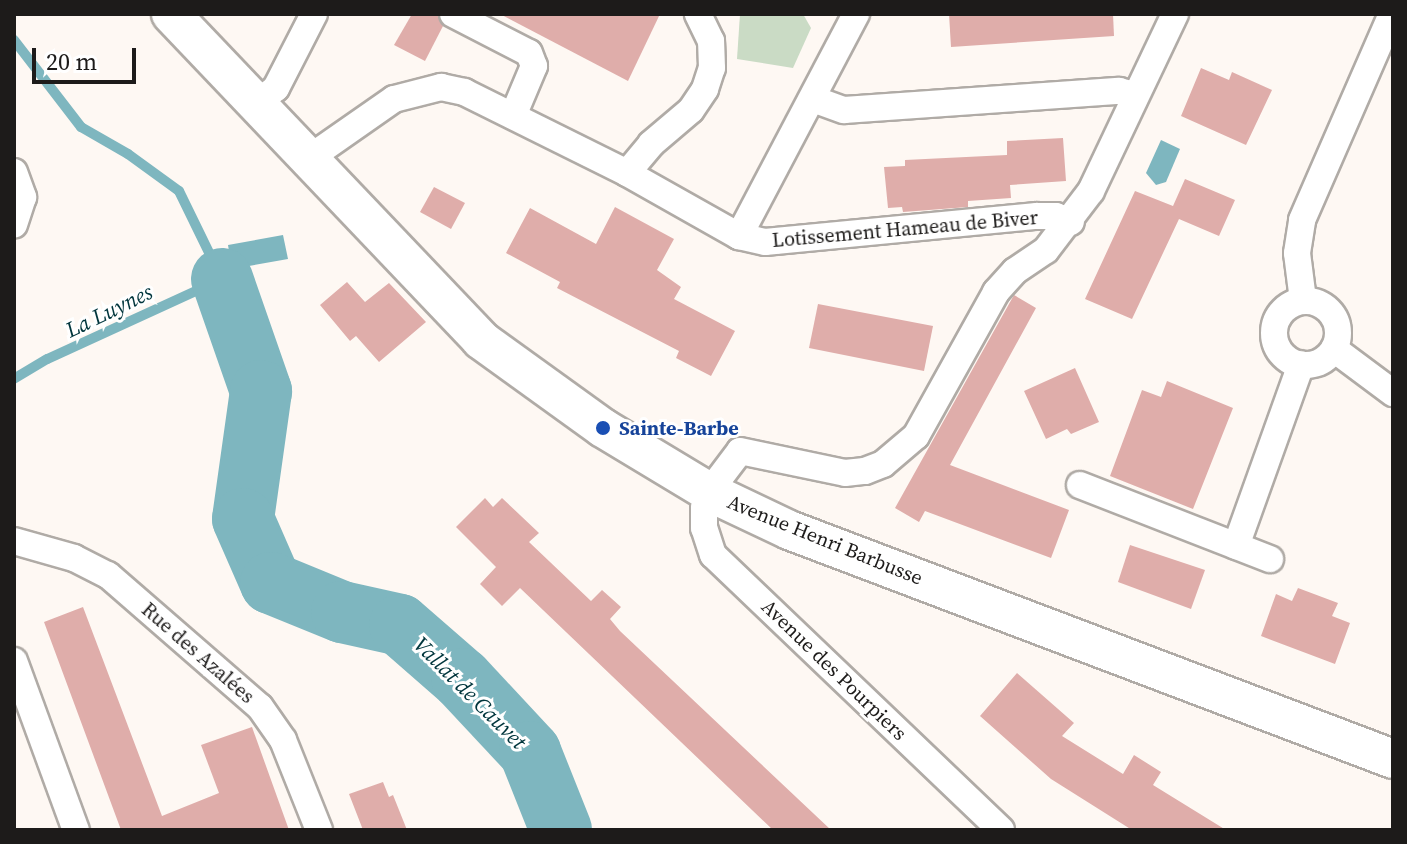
<!DOCTYPE html>
<meta charset="utf-8">
<style>
body{margin:0}
#map{position:relative;width:1407px;height:844px;overflow:hidden;background:#fef8f3;font-family:"Source Serif 4",serif}
div>[style]{position:absolute}
[style*='--x']{left:calc(var(--x)*1px);top:calc(var(--y)*1px);width:calc(var(--w)*1px);rotate:calc(var(--a)*1deg)}
.green>*{inset:0;background:#cadbc5}
.water>*{inset:0;background:#7eb6bf}
.stream>*{height:10px;margin:-5px;padding:0 5px;transform-origin:5px;border-radius:5px;background:#7eb6bf}
.river>*{height:62px;margin:-31px;padding:0 31px;transform-origin:31px;border-radius:31px;background:#7eb6bf}
.building>*{inset:0;background:#dfadaa}
.roads{filter:drop-shadow(2px 0 #b0aba6) drop-shadow(-2px 0 #b0aba6) drop-shadow(0 2px #b0aba6) drop-shadow(0 -2px #b0aba6)}
.street>*{height:26px;margin:-13px;padding:0 13px;transform-origin:13px;border-radius:13px;background:#fff}
.street>.ring{margin:-13px;padding:0;box-sizing:content-box;background:none;border:26px solid #fff;border-radius:50%}
.secondary>*{height:38px;margin:-19px;padding:0 19px;transform-origin:19px;border-radius:19px;background:#fff}
.dots>*{width:22px;height:22px;translate:-50% -50%;box-sizing:border-box;border:4px solid #fff;border-radius:50%}
span{translate:-50% -50%;white-space:nowrap;text-align:center;line-height:1.15;-webkit-text-stroke:6px #fff;paint-order:stroke}
.street-label{font-size:20px;color:#1d1b1a}
.transit-label{font-size:20px;color:#164399;font-weight:700}
.left{translate:0 -50%;text-align:left}
.water-label{font-size:22px;color:#00353c;font-style:italic}
.frame{position:absolute;inset:0;border:16px solid #1d1b1a;pointer-events:none}
.scale{position:absolute;left:32px;top:48px;width:104px;height:36px;box-sizing:border-box;border:4px solid #1d1b1a;border-top:0;padding-left:10px;font-size:24px;line-height:28px;white-space:nowrap;color:#1d1b1a;-webkit-text-stroke:6px #fff;paint-order:stroke}
</style>
<div id="map">
<div class="green">
<i style="clip-path:polygon(740px 14px,803px 14px,811px 28px,793px 68px,737px 59px)"></i>
</div>
<div class="water">
<i style="clip-path:polygon(1161px 140px,1180px 149px,1166px 182px,1156px 185px,1146px 173px)"></i>
<i style="clip-path:polygon(283px 235px,288px 259px,232px 269px,228px 245px)"></i>
</div>
<div class="stream">
<i style="--x:14;--y:40;--w:110;--a:52.4"></i>
<i style="--x:81;--y:127;--w:54;--a:29.9"></i>
<i style="--x:128;--y:154;--w:63;--a:36"></i>
<i style="--x:179;--y:191;--w:98;--a:64"></i>
<i style="--x:222;--y:279;--w:192;--a:155.4"></i>
<i style="--x:47;--y:359;--w:39;--a:149"></i>
</div>
<div class="river">
<i style="--x:222;--y:279;--w:119;--a:70.8"></i>
<i style="--x:261;--y:391;--w:129;--a:98"></i>
<i style="--x:243;--y:519;--w:70;--a:66.4"></i>
<i style="--x:271;--y:583;--w:77;--a:22.2"></i>
<i style="--x:342;--y:612;--w:59;--a:12.6"></i>
<i style="--x:400;--y:625;--w:82;--a:41.1"></i>
<i style="--x:462;--y:679;--w:100;--a:47"></i>
<i style="--x:530;--y:752;--w:84;--a:68.3"></i>
</div>
<div class="building">
<i style="clip-path:polygon(412px 14px,437px 14px,443px 26px,425px 61px,394px 45px)"></i>
<i style="clip-path:polygon(500px 14px,660px 14px,628px 81px)"></i>
<i style="clip-path:polygon(949px 14px,1113px 14px,1114px 36px,951px 47px)"></i>
<i style="clip-path:polygon(1201px 68px,1229px 80px,1232px 72px,1272px 90px,1246px 145px,1181px 116px)"></i>
<i style="clip-path:polygon(1063px 138px,1066px 181px,1010px 185px,1011px 198px,968px 201px,968px 207px,903px 212px,902px 207px,888px 208px,884px 167px,905px 166px,905px 160px,1007px 155px,1007px 141px)"></i>
<i style="clip-path:polygon(1185px 179px,1235px 200px,1219px 236px,1179px 219px,1132px 319px,1085px 299px,1135px 191px,1173px 206px)"></i>
<i style="clip-path:polygon(434px 187px,465px 203px,451px 229px,420px 212px)"></i>
<i style="clip-path:polygon(615px 207px,674px 239px,657px 270px,681px 287px,674px 299px,735px 331px,711px 376px,676px 358px,679px 351px,557px 288px,560px 282px,506px 253px,530px 208px,596px 244px)"></i>
<i style="clip-path:polygon(347px 282px,365px 302px,389px 283px,426px 322px,379px 362px,356px 336px,350px 341px,320px 305px)"></i>
<i style="clip-path:polygon(1014px 295px,1036px 308px,950px 465px,1069px 510px,1051px 558px,925px 511px,919px 522px,895px 508px)"></i>
<i style="clip-path:polygon(818px 304px,933px 326px,924px 371px,809px 348px)"></i>
<i style="clip-path:polygon(1075px 368px,1099px 422px,1071px 434px,1067px 429px,1046px 439px,1024px 391px)"></i>
<i style="clip-path:polygon(1167px 381px,1233px 408px,1193px 509px,1110px 476px,1142px 390px,1161px 397px)"></i>
<i style="clip-path:polygon(485px 498px,493px 507px,502px 498px,539px 533px,529px 542px,591px 601px,602px 590px,621px 607px,610px 619px,620px 631px,831px 830px,773px 830px,520px 588px,502px 606px,480px 584px,496px 567px,456px 527px)"></i>
<i style="clip-path:polygon(1130px 545px,1205px 570px,1191px 609px,1118px 582px)"></i>
<i style="clip-path:polygon(1298px 588px,1338px 603px,1332px 616px,1350px 623px,1335px 664px,1261px 636px,1276px 594px,1292px 601px)"></i>
<i style="clip-path:polygon(83px 607px,162px 816px,219px 793px,201px 745px,252px 727px,289px 830px,121px 830px,44px 622px)"></i>
<i style="clip-path:polygon(1017px 673px,1074px 723px,1062px 736px,1123px 774px,1134px 755px,1161px 772px,1153px 785px,1226px 830px,1132px 830px,1051px 779px,980px 716px)"></i>
<i style="clip-path:polygon(383px 782px,389px 797px,393px 795px,407px 830px,363px 830px,349px 794px)"></i>
</div>
<div class="roads">
<div class="street">
<i style="--x:453;--y:14;--w:85;--a:27.2"></i>
<i style="--x:529;--y:53;--w:14;--a:69"></i>
<i style="--x:534;--y:66;--w:54;--a:112.8"></i>
<i style="--x:813;--y:99;--w:33;--a:20"></i>
<i style="--x:844;--y:110;--w:276;--a:-4"></i>
<i style="--x:1119;--y:91;--w:16;--a:14"></i>
<i style="--x:255;--y:105;--w:27;--a:-39"></i>
<i style="--x:276;--y:88;--w:83;--a:-62.8"></i>
<i style="--x:308;--y:159;--w:105;--a:-34.9"></i>
<i style="--x:394;--y:99;--w:49;--a:-14.3"></i>
<i style="--x:441;--y:87;--w:24;--a:12"></i>
<i style="--x:464;--y:92;--w:182;--a:26.4"></i>
<i style="--x:627;--y:173;--w:129;--a:29.4"></i>
<i style="--x:739;--y:236;--w:27;--a:13"></i>
<i style="--x:765;--y:242;--w:273;--a:-5.5"></i>
<i style="--x:1037;--y:216;--w:19;--a:0"></i>
<i style="--x:1056;--y:216;--w:16;--a:22"></i>
<i style="--x:14;--y:172;--w:27;--a:70"></i>
<i style="--x:23;--y:197;--w:29;--a:108"></i>
<i style="--x:627;--y:173;--w:38;--a:-50"></i>
<i style="--x:651;--y:144;--w:52;--a:-40.4"></i>
<i style="--x:691;--y:110;--w:25;--a:-56"></i>
<i style="--x:705;--y:89;--w:22;--a:-72"></i>
<i style="--x:712;--y:68;--w:27;--a:-92"></i>
<i style="--x:711;--y:41;--w:30;--a:-116"></i>
<i style="--x:739;--y:236;--w:251;--a:-62.2"></i>
<i style="--x:1303;--y:300;--w:47;--a:-97.3"></i>
<i style="--x:1297;--y:253;--w:33;--a:-81"></i>
<i style="--x:1302;--y:220;--w:225;--a:-66.4"></i>
<i class="ring" style="left:1274px;top:301px;width:38px;height:38px"></i>
<i style="--x:1334;--y:349;--w:74;--a:36.7"></i>
<i style="--x:1080;--y:485;--w:204;--a:21.3"></i>
<i style="--x:14;--y:541;--w:62;--a:15.8"></i>
<i style="--x:74;--y:558;--w:38;--a:27"></i>
<i style="--x:108;--y:575;--w:201;--a:41"></i>
<i style="--x:260;--y:707;--w:40;--a:55.1"></i>
<i style="--x:283;--y:740;--w:97;--a:68.2"></i>
<i style="--x:1236;--y:546;--w:193;--a:-70.3"></i>
<i style="--x:14;--y:661;--w:180;--a:69.9"></i>
<i style="--x:1001;--y:830;--w:398;--a:-136.3"></i>
<i style="--x:713;--y:555;--w:28;--a:-108"></i>
<i style="--x:704;--y:528;--w:20;--a:-90"></i>
<i style="--x:704;--y:508;--w:17;--a:-73"></i>
<i style="--x:709;--y:492;--w:51;--a:-52.9"></i>
<i style="--x:740;--y:451;--w:107;--a:11.8"></i>
<i style="--x:845;--y:473;--w:20;--a:-6"></i>
<i style="--x:865;--y:471;--w:19;--a:-21"></i>
<i style="--x:883;--y:464;--w:43;--a:-40.3"></i>
<i style="--x:916;--y:436;--w:165;--a:-60.9"></i>
<i style="--x:996;--y:292;--w:28;--a:-48"></i>
<i style="--x:1015;--y:271;--w:37;--a:-34"></i>
<i style="--x:1046;--y:250;--w:74;--a:-52.7"></i>
<i style="--x:1091;--y:191;--w:196;--a:-64.6"></i>
</div>
<div class="secondary">
<i style="--x:171;--y:14;--w:450;--a:46.4"></i>
<i style="--x:481;--y:340;--w:150;--a:35.8"></i>
<i style="--x:603;--y:428;--w:124;--a:31.1"></i>
<i style="--x:709;--y:492;--w:89;--a:25.4"></i>
<i style="--x:789;--y:530;--w:646;--a:20.76"></i>
</div>
</div>
<div class="dots">
<i style="left:603px;top:428px;background:#1a4fb4"></i>
</div>
<div class="street-label">
<span style="left:905px;top:229px;rotate:-5deg">Lotissement Hameau de Biver</span>
<span style="left:825px;top:540px;rotate:22deg">Avenue Henri Barbusse</span>
<span style="left:198px;top:653px;rotate:41deg">Rue des Azalées</span>
<span style="left:834px;top:670px;rotate:44deg">Avenue des Pourpiers</span>
</div>
<div class="transit-label">
<span class="left" style="left:619px;top:428px">Sainte-Barbe</span>
</div>
<div class="water-label">
<span style="left:109px;top:311px;rotate:-26deg">La Luynes</span>
<span style="left:470px;top:693px;rotate:45deg">Vallat de Cauvet</span>
</div>
<div class="frame"></div>
<div class="scale">20 m</div>
</div>
